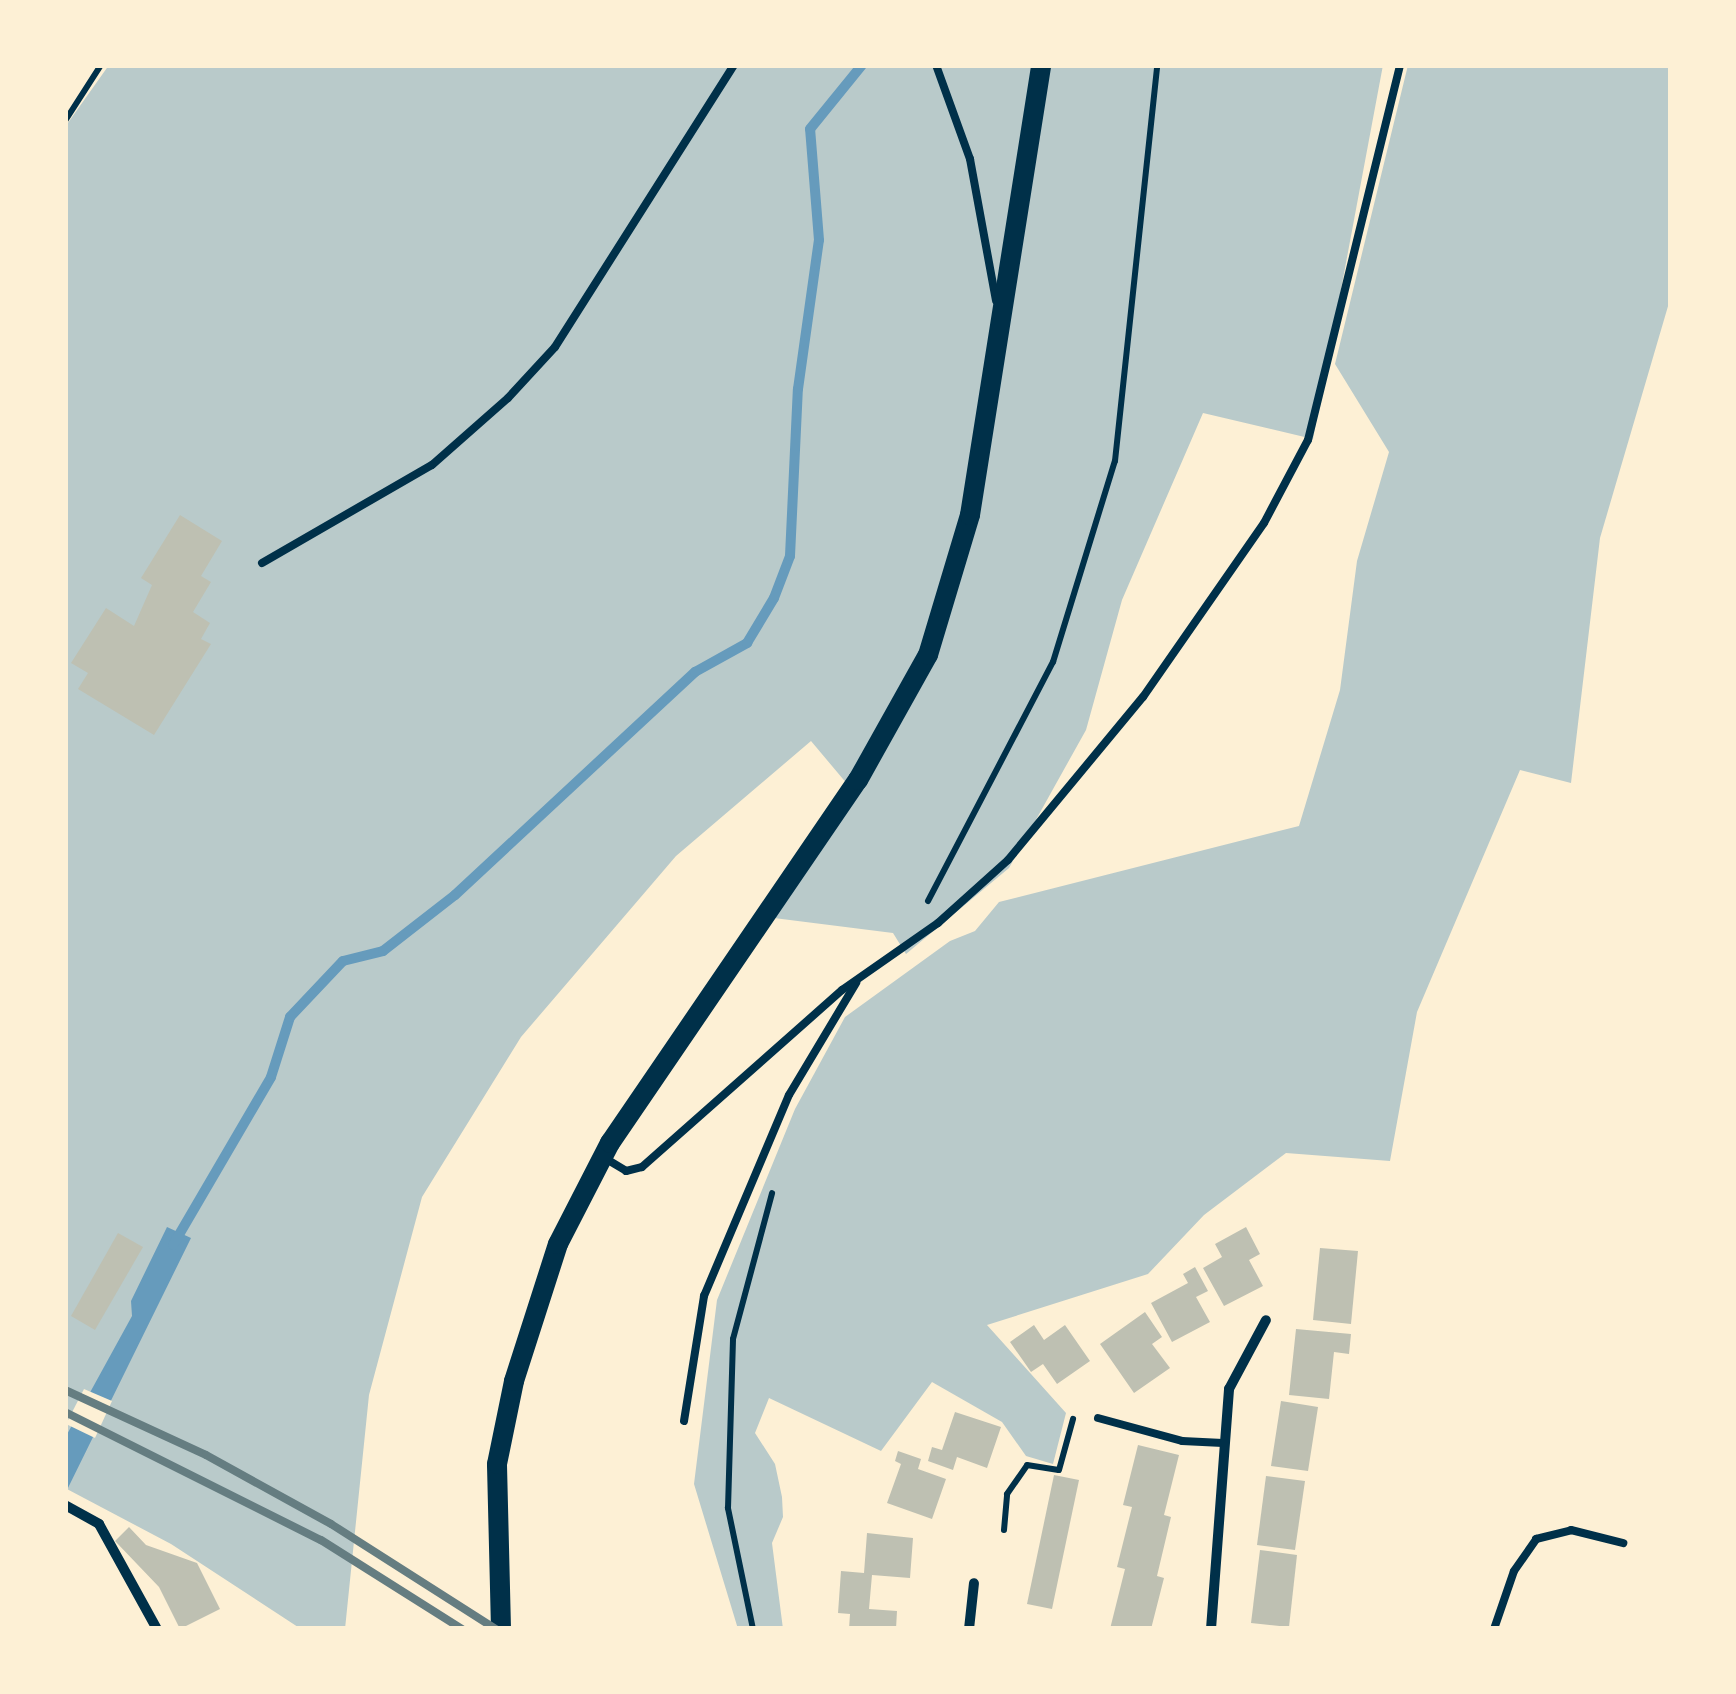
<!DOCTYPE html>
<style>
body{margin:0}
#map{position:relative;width:1736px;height:1694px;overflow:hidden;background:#fdf0d5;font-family:Literata,serif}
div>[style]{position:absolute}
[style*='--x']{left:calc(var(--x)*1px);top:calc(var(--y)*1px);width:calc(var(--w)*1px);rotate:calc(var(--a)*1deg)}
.green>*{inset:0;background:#b9caca}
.water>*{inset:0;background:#669bbc}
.pier>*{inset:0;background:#fdf0d5}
.stream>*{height:10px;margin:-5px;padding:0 5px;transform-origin:5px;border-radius:5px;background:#669bbc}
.building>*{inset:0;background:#bec0b2}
.path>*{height:6px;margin:-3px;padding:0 3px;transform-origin:3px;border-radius:3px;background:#003049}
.service>*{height:8px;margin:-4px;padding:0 4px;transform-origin:4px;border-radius:4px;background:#003049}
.minor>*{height:10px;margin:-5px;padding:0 5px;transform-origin:5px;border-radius:5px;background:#003049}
.secondary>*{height:20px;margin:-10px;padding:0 10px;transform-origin:10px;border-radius:10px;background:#003049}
.rail>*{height:8px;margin:-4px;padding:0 4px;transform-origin:4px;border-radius:4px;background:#657d81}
span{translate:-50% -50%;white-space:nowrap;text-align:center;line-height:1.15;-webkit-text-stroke:8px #fdf0d5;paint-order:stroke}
.frame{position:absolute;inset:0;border:68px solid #fdf0d5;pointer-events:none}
</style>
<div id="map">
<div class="green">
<i style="clip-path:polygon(109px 65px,1383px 65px,1313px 439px,1203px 413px,1122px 600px,1086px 730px,1009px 868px,906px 954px,893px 933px,759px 916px,848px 785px,811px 741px,676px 856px,521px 1037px,422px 1197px,369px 1395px,345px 1629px,301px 1629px,171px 1544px,65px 1488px,65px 127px)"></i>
<i style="clip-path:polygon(1408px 65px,1671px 65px,1671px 296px,1600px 538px,1571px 783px,1520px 770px,1417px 1012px,1390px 1161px,1286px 1153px,1204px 1215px,1148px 1274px,987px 1325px,1066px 1413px,1053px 1464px,1026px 1456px,1002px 1422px,932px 1382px,881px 1451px,769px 1398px,755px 1433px,775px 1464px,782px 1497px,783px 1517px,772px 1543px,783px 1629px,738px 1629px,694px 1484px,717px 1300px,795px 1109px,845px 1017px,950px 941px,975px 931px,999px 902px,1299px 826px,1340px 690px,1357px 561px,1389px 452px,1335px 364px)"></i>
</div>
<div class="water">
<i style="clip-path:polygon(167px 1227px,191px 1238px,65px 1494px,65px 1438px,132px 1316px,131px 1301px)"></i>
</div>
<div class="pier">
<i style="clip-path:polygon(84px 1389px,112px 1401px,95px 1438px,66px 1424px)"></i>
</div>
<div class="stream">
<i style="--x:173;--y:1245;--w:194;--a:-59.7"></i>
<i style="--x:271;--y:1077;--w:63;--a:-72.4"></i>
<i style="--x:290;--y:1017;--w:77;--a:-46.6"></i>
<i style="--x:343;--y:961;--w:41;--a:-14"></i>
<i style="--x:383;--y:951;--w:91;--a:-37.9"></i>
<i style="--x:455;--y:895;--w:328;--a:-42.9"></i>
<i style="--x:695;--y:672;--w:60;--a:-29.1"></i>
<i style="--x:747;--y:643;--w:52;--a:-59"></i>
<i style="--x:774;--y:598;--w:45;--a:-69.1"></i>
<i style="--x:790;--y:556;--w:167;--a:-87.3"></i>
<i style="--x:798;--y:389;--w:150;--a:-82"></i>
<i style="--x:819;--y:240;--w:111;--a:-94.6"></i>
<i style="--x:810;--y:129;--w:82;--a:-50.9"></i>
</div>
<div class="building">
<i style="clip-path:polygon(180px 515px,222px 541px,201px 576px,211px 582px,193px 612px,210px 623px,201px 639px,211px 644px,154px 735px,78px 689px,88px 673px,71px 663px,106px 608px,134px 626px,152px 585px,141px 578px)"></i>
<i style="clip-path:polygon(1246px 1227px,1260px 1254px,1249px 1260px,1263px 1286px,1224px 1306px,1203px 1268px,1222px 1257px,1215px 1244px)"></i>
<i style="clip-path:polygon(118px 1233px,143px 1247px,95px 1330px,71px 1316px)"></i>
<i style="clip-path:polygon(1320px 1248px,1358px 1251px,1351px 1324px,1313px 1320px)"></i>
<i style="clip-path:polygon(1195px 1267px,1208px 1291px,1196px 1297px,1210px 1322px,1172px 1342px,1151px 1303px,1188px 1283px,1183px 1274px)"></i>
<i style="clip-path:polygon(1145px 1312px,1162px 1337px,1152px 1344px,1170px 1368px,1134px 1393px,1100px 1344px)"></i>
<i style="clip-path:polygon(1034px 1325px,1044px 1340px,1065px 1325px,1090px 1361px,1057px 1384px,1043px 1364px,1031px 1372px,1010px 1342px)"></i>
<i style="clip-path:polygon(1296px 1329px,1351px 1334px,1349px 1354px,1334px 1352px,1329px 1399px,1289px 1395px)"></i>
<i style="clip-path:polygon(1281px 1401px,1318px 1407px,1308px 1471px,1271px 1466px)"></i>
<i style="clip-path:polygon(955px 1412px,1001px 1427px,987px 1468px,957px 1457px,953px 1470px,928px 1461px,932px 1447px,942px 1450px)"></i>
<i style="clip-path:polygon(1138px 1445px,1179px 1455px,1164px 1515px,1171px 1517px,1157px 1576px,1164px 1578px,1151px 1629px,1110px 1629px,1125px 1569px,1117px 1567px,1132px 1507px,1123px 1505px)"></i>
<i style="clip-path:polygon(898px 1451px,921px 1459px,918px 1469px,946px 1479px,932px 1519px,887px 1503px,901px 1464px,895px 1461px)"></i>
<i style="clip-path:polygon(1054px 1475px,1079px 1480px,1052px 1609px,1027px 1604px)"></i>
<i style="clip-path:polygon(1266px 1476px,1305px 1481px,1295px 1550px,1257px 1545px)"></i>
<i style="clip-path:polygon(129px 1527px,146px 1545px,197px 1563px,220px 1609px,180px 1629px,159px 1587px,115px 1541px)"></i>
<i style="clip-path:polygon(867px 1533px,913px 1538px,910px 1578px,872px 1575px,869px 1609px,897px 1611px,896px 1629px,849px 1629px,850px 1614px,838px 1613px,841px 1571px,864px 1573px)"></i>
<i style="clip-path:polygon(1260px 1550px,1297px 1555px,1289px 1627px,1251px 1623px)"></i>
</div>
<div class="path">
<i style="--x:65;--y:121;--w:67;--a:-57.3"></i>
<i style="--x:928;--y:901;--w:270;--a:-62.4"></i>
<i style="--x:1053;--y:662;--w:210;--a:-72.9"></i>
<i style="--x:1115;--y:461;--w:398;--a:-83.9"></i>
<i style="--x:1004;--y:1530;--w:36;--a:-85"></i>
<i style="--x:1007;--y:1494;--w:35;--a:-55"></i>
<i style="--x:1027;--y:1465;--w:32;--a:9"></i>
<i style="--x:1059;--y:1470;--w:53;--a:-74.6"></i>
<i style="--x:753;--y:1629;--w:124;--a:-101.7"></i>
<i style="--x:728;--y:1508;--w:169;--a:-88.3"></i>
<i style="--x:733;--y:1339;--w:151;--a:-75"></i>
</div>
<div class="service">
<i style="--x:936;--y:65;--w:100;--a:70.1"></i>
<i style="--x:970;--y:159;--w:144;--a:79.6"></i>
<i style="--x:262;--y:563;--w:196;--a:-30"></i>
<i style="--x:432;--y:465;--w:101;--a:-41.4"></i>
<i style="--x:508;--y:398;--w:69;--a:-47.3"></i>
<i style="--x:555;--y:347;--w:334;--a:-57.6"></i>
<i style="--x:603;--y:1157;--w:27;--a:31"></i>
<i style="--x:626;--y:1171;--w:16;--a:-14"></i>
<i style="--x:642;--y:1167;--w:267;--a:-41.5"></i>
<i style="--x:842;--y:990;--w:117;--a:-34.9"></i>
<i style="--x:938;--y:923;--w:94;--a:-42"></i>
<i style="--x:1008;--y:860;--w:212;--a:-50.4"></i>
<i style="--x:1143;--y:697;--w:212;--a:-55.2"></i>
<i style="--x:1264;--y:523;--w:94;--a:-62.1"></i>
<i style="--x:1308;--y:440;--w:386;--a:-76.2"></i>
<i style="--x:1098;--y:1418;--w:87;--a:15.3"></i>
<i style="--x:1182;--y:1441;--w:41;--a:2.8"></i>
<i style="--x:684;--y:1421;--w:127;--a:-80.9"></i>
<i style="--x:704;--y:1296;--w:218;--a:-67.1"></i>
<i style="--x:789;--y:1095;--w:131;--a:-59.1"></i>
<i style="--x:1494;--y:1629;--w:61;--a:-71"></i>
<i style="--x:1514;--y:1571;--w:39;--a:-55"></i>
<i style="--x:1536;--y:1539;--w:36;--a:-14"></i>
<i style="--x:1571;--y:1530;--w:54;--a:14"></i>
</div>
<div class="minor">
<i style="--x:65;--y:1505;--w:39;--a:29"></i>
<i style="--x:99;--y:1524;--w:120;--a:61.1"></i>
<i style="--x:969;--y:1629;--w:46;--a:-83.8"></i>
<i style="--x:1211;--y:1629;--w:241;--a:-85.7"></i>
<i style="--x:1229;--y:1389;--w:78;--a:-61.8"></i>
</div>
<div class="secondary">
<i style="--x:501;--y:1629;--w:165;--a:-91.4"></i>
<i style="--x:497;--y:1464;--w:85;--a:-78.4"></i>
<i style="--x:514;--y:1381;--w:144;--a:-72.2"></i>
<i style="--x:558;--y:1244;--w:114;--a:-62.8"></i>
<i style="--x:610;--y:1143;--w:440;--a:-55.7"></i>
<i style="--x:858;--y:780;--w:143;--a:-60.8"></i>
<i style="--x:928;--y:655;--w:146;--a:-73.3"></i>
<i style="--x:970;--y:515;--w:456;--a:-81"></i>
</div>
<div class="rail">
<i style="--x:65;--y:1390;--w:155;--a:24.7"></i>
<i style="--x:206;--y:1455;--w:143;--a:28.9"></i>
<i style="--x:331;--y:1524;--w:196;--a:32.5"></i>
<i style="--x:65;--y:1412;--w:286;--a:26.6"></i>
<i style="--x:321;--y:1540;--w:167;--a:32.3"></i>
</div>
<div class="frame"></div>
</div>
